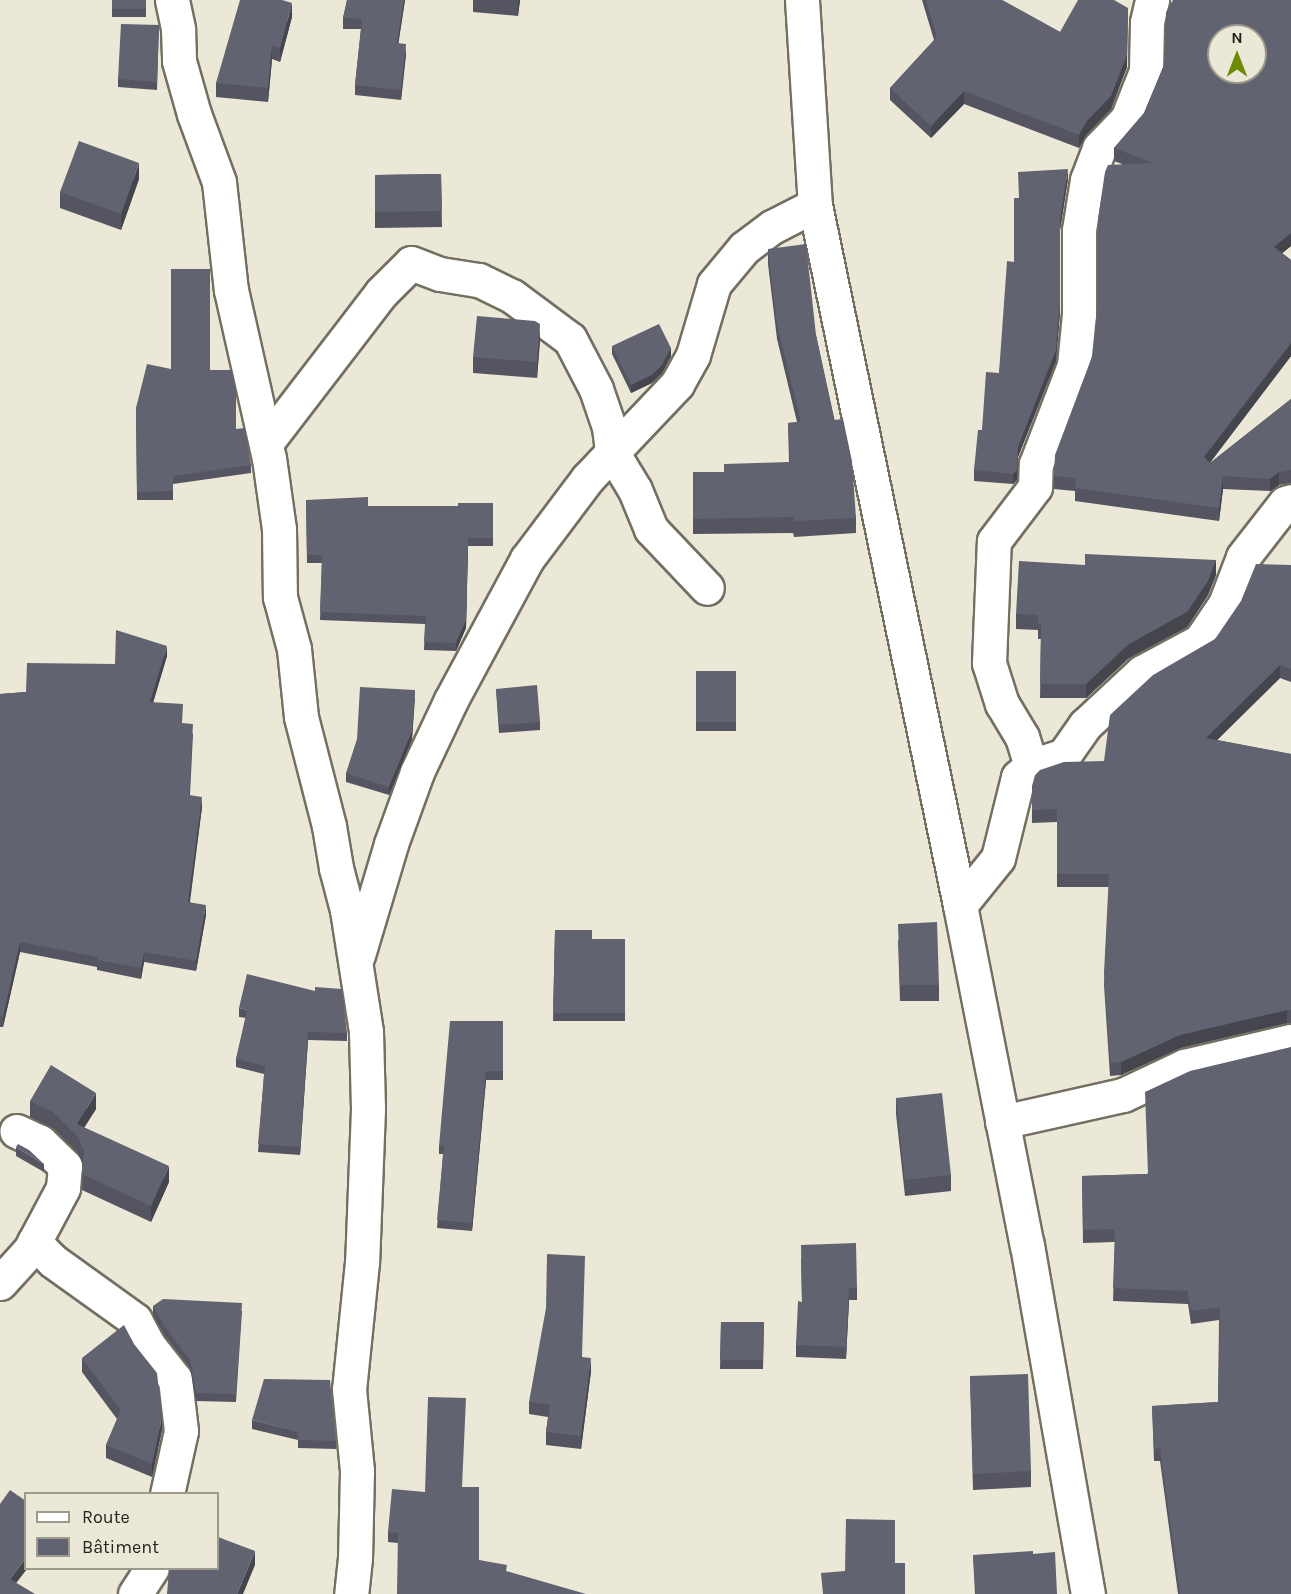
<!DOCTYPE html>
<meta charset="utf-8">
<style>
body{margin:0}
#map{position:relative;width:1291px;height:1594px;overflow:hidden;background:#ece8d8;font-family:Karla,sans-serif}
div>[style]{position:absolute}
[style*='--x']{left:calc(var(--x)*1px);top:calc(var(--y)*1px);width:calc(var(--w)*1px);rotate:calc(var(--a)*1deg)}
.roads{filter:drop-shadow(2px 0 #736f61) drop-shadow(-2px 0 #736f61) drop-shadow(0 2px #736f61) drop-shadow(0 -2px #736f61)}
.street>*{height:33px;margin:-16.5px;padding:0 16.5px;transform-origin:16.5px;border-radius:16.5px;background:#fff}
.secondary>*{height:33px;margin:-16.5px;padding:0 16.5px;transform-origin:16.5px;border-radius:16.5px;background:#fff}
.wall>*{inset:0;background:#545560}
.shaded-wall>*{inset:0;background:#45454e}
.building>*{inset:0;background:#626370}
span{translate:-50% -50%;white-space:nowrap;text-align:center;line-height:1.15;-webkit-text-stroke:6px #ece8d8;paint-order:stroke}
.legend{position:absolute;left:24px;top:1492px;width:195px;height:78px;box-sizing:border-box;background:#ece8d8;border:2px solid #9c998d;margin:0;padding:8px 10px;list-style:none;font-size:18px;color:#24221c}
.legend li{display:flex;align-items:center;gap:12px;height:30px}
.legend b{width:30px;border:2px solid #9c998d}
.north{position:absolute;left:1207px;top:24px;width:60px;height:60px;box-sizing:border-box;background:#ece8d8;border:2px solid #9c998d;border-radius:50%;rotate:0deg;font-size:16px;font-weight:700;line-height:24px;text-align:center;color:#24221c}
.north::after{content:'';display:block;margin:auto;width:21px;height:27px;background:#6e8b08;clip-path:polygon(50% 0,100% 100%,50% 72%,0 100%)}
</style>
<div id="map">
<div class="roads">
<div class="street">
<i style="--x:172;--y:0;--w:30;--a:78"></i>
<i style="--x:178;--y:29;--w:32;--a:88"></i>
<i style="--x:179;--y:61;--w:55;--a:74.2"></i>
<i style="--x:194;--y:114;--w:72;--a:69.8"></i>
<i style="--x:219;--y:182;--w:109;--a:83.7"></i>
<i style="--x:231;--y:290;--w:172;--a:77.3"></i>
<i style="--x:269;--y:458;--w:72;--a:82"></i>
<i style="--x:279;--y:529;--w:68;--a:89.2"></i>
<i style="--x:280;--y:597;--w:54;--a:74.9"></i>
<i style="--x:294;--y:649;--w:68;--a:84.1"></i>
<i style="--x:301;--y:717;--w:113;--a:75.6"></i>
<i style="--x:329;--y:826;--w:43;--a:80.5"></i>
<i style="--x:336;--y:868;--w:43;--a:75.3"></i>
<i style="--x:347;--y:910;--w:123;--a:81.1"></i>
<i style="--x:366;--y:1032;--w:77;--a:88.5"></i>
<i style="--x:368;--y:1109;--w:153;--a:92.2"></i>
<i style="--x:362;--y:1262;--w:128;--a:95.8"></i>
<i style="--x:349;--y:1389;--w:82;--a:84.4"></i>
<i style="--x:357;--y:1471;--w:87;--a:91.3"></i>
<i style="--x:355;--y:1558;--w:36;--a:96"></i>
<i style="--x:266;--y:443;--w:189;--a:-52.5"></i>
<i style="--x:381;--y:293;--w:42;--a:-45"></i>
<i style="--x:411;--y:263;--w:31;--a:21"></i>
<i style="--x:440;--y:274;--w:39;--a:9"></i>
<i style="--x:479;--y:280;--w:37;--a:26"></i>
<i style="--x:512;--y:296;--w:72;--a:36.6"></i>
<i style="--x:570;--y:339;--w:56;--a:62.5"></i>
<i style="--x:596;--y:389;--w:40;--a:71.1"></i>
<i style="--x:609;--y:427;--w:25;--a:83"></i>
<i style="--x:612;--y:452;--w:44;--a:58.8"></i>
<i style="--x:635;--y:490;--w:42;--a:67.7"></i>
<i style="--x:651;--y:529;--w:81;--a:46.5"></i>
<i style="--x:1031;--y:766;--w:30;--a:-107"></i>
<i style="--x:1022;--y:737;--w:39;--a:-121"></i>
<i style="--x:1002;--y:704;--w:43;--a:-107.6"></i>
<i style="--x:989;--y:663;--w:122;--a:-87.7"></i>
<i style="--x:994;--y:541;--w:68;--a:-52.8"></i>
<i style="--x:1035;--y:487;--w:23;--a:-88"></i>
<i style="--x:1036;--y:464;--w:106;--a:-69"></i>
<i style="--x:1074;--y:365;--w:51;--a:-84.4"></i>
<i style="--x:1079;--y:314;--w:84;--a:-90"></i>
<i style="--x:1079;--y:230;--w:51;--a:-80.9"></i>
<i style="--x:1087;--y:180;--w:34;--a:-69"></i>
<i style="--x:1099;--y:148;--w:40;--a:-46"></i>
<i style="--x:1127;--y:119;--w:52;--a:-68.4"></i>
<i style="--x:1146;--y:71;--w:49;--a:-88.8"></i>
<i style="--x:1147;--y:22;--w:23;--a:-77"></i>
<i style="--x:960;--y:905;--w:60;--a:-51"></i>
<i style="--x:998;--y:858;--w:83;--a:-76.1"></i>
<i style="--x:1018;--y:777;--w:17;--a:-40"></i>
<i style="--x:1031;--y:766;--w:35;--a:-18"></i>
<i style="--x:1064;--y:755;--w:37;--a:-55"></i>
<i style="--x:1085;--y:725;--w:78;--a:-42.9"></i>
<i style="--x:1142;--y:672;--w:66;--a:-28.1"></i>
<i style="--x:1200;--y:641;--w:45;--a:-56"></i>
<i style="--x:1225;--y:604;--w:50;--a:-69"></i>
<i style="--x:1243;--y:557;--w:68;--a:-52.1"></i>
<i style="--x:1285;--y:503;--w:6;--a:-18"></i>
<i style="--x:358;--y:955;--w:116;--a:-73.4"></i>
<i style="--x:391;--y:844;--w:77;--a:-70.1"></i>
<i style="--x:417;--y:772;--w:80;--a:-64.7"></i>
<i style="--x:451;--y:700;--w:160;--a:-61.7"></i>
<i style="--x:527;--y:559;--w:100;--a:-53.1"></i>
<i style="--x:587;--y:479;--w:131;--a:-46.5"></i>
<i style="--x:677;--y:384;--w:33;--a:-61"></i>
<i style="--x:693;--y:355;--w:74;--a:-73.5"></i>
<i style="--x:714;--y:284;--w:47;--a:-50.2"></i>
<i style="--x:744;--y:248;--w:35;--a:-37"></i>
<i style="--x:772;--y:227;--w:48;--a:-27.1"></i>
<i style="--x:1002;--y:1122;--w:124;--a:-12.6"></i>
<i style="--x:1123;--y:1095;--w:68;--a:-25.4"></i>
<i style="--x:1184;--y:1066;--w:110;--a:-13.2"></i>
<i style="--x:34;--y:1242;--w:27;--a:45"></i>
<i style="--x:53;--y:1261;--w:101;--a:35.7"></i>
<i style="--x:135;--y:1320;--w:30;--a:62"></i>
<i style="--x:149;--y:1346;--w:42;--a:51.8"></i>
<i style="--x:175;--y:1379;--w:52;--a:83.4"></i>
<i style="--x:181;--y:1431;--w:65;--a:102.5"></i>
<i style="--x:0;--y:1283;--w:45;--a:-47.7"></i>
<i style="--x:30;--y:1250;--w:70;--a:-62"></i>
<i style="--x:63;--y:1188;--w:22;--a:-85"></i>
<i style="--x:65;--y:1166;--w:35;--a:-136"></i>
<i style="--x:40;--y:1142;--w:26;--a:-155"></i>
<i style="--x:135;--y:1594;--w:31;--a:-57"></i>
</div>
<div class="secondary">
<i style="--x:802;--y:0;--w:205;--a:86.4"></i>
<i style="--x:815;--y:205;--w:715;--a:78.3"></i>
<i style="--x:960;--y:905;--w:347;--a:78.9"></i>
<i style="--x:1027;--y:1245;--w:354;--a:80.1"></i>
</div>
</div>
<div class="wall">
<i style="clip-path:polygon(112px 0,146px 0,146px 17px,112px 17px)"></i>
<i style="clip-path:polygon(347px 0,405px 0,398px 43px,406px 54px,401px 100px,355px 95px,355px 85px,361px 29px,343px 29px,343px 18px)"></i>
<i style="clip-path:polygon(473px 0,520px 0,518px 16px,473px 12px)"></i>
<i style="clip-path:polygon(922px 0,1002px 0,1060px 32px,1127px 67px,1111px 109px,1086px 135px,1079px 148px,964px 104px,931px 138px,890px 100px,890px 88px,934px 40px)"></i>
<i style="clip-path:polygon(1291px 0,1291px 246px,1282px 253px,1291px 260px,1291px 356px,1210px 463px,1291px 399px,1291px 483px,1279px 485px,1270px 491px,1223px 489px,1219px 521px,1075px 501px,1075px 491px,1054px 489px,1054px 476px,1093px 354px,1122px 164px,1114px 161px,1114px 148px,1144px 113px,1164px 65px)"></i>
<i style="clip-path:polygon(292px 17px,280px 62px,272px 59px,268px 102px,216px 97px,216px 83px)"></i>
<i style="clip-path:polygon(159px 25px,157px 90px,118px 87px,118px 79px)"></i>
<i style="clip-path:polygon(441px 174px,442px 227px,375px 228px,375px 175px)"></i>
<i style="clip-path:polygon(139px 179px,121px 230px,60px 208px,60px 192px)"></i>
<i style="clip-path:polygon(1068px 179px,1060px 230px,1060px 313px,1056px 361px,1018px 457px,1017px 480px,1013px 484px,974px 481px,974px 470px,982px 430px,999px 373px,1014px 262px,1018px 198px)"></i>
<i style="clip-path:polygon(768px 249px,816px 335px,856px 518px,856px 533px,794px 537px,793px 533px,693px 534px,693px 472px,724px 472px,789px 462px,788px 423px,797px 422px,777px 339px,768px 264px)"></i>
<i style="clip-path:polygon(540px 340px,537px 378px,473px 373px,473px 357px)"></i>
<i style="clip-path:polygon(612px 346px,671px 356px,662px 373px,652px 383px,631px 393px,612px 354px)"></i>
<i style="clip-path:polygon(171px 369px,236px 429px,251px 465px,251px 473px,173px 484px,173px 500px,137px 500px,136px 408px)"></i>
<i style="clip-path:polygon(306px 500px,368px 506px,458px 506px,493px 503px,493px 546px,468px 546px,466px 628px,456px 651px,424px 650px,425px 624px,320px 620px,322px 563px,307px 563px)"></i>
<i style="clip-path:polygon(1291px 565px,1291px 682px,1280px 678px,1217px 740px,1291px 754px,1291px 1023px,1287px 1023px,1180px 1048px,1121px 1075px,1110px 1076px,1104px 985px,1109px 887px,1057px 887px,1057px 822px,1032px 823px,1032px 786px,1104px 761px,1215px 639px)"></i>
<i style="clip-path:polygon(1216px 575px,1208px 595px,1187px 627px,1129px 658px,1086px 698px,1040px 698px,1041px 639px,1038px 639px,1038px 630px,1016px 629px,1016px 614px)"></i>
<i style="clip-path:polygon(167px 656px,153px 702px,182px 723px,193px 734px,190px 795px,202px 807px,190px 902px,206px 915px,196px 971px,144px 962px,141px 979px,97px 970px,97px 967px,20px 952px,3px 1027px,0 1027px,0 694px,26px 692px,115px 664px)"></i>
<i style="clip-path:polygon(696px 671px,736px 671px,736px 731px,696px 731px)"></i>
<i style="clip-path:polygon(496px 689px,540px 722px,540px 730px,499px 733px)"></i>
<i style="clip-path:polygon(415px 698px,412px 739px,389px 795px,346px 782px,346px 773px)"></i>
<i style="clip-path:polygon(555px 930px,592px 939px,625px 939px,625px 1021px,553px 1021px)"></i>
<i style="clip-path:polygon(898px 940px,939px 985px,939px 1001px,900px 1001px)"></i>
<i style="clip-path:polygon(239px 1008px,347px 1033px,347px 1041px,308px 1040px,300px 1155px,258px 1152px,264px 1074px,236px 1067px,236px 1059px,246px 1018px,239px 1017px)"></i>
<i style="clip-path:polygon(503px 1021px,503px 1080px,486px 1080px,472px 1231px,437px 1228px,443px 1154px,439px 1154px,439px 1146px)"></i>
<i style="clip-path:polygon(1291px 1047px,1291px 1594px,1178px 1594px,1160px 1461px,1154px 1461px,1152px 1406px,1218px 1402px,1219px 1320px,1191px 1324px,1188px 1304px,1113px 1301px,1115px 1242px,1083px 1243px,1082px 1176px,1147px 1174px)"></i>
<i style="clip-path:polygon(896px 1098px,951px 1175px,951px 1191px,905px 1196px,896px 1114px)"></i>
<i style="clip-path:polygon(30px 1101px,96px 1109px,84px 1128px,169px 1182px,151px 1222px,82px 1190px,83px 1164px,78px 1153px,53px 1128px,30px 1117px)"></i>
<i style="clip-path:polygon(16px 1147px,44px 1164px,44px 1172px,16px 1156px)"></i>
<i style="clip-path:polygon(801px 1258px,857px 1288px,857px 1300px,849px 1300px,846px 1359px,796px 1357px,796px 1345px,802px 1302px)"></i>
<i style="clip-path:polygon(153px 1306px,242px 1311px,236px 1402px,196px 1401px,190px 1368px,165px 1336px,153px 1315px)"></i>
<i style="clip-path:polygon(721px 1322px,764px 1322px,763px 1369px,720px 1369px)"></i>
<i style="clip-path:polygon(582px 1357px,591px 1371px,581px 1449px,546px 1445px,546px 1432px,548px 1417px,529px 1414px,529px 1402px)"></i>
<i style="clip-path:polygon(82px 1358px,162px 1430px,152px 1477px,106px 1458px,106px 1445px,117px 1419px,82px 1372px)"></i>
<i style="clip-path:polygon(970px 1376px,1031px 1471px,1031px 1487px,973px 1490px)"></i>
<i style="clip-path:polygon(252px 1420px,336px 1441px,336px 1449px,298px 1448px,298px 1440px,252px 1429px)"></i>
<i style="clip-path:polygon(463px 1487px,479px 1560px,507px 1571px,398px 1543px,388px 1542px,388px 1532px,425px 1492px)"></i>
<i style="clip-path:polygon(1033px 1554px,1057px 1594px,975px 1594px,973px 1555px)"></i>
</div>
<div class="shaded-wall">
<i style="clip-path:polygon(404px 0,405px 0,397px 53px,397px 43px)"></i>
<i style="clip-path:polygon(518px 0,520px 0,518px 16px)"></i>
<i style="clip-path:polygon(292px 3px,292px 17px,280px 62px,280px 48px)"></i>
<i style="clip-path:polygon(1128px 8px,1127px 67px,1111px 109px,1086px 135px,1079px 148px,1079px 135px)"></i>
<i style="clip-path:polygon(406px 44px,406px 54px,401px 100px,401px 90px)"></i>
<i style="clip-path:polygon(272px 45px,272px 59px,268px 102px,268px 88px)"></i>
<i style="clip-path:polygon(964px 91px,964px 104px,931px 138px,931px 126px)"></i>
<i style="clip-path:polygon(139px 163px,139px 179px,121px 230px,121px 214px)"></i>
<i style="clip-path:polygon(1068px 169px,1068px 179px,1060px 230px,1060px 220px)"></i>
<i style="clip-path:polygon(1291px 233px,1291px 246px,1274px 260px,1274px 247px)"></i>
<i style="clip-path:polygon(1060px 303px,1060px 313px,1056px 361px,1018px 457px,1017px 480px,1013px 484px,1013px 474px,1018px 447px)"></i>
<i style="clip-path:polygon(540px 324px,540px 340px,537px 378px,537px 362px)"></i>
<i style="clip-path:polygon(1291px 343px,1291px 356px,1204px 470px,1204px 457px)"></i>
<i style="clip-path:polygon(671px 348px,671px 356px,662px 373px,652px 383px,631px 393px,631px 385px)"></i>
<i style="clip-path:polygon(1279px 472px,1279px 485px,1270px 491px,1270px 479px)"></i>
<i style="clip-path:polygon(1223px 476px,1223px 489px,1219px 521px,1219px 508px)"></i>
<i style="clip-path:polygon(468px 546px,466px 628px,456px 651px,456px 643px)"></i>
<i style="clip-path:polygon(1216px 560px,1216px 575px,1208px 595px,1187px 627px,1129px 658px,1086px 698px,1086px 684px)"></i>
<i style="clip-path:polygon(167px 646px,167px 656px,150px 713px,150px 702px)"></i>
<i style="clip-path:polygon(1280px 665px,1280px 678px,1206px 751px,1206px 738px)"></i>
<i style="clip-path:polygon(415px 690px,412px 739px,389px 795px,389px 787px)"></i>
<i style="clip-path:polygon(202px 797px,202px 807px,188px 913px,188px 902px)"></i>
<i style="clip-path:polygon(206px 905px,206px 915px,196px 971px,196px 961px)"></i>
<i style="clip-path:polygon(20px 942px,20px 952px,3px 1027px,3px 1017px)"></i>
<i style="clip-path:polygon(144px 952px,144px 962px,141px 979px,141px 968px)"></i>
<i style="clip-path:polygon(1287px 1010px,1287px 1023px,1180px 1048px,1121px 1075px,1121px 1062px,1180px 1035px)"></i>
<i style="clip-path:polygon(308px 1032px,308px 1040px,300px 1155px,300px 1147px)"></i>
<i style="clip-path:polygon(486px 1071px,486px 1080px,472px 1231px,472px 1223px)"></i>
<i style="clip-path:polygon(96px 1093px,96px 1109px,78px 1137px,77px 1124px)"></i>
<i style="clip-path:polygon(169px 1166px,169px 1182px,151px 1222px,151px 1206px)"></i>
<i style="clip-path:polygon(849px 1288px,849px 1300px,846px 1359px,846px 1347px)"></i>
<i style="clip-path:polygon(591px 1358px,591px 1371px,581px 1449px,581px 1436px)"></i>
<i style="clip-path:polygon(162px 1417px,162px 1430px,152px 1477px,152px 1464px)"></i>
<i style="clip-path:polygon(255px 1551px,255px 1565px,243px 1594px,237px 1594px)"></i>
<i style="clip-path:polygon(26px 1558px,26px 1569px,27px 1569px,10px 1591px,10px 1579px)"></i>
</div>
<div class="building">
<i style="clip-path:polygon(112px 0,146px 0,146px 9px,112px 9px)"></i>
<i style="clip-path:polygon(240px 0,282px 0,292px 3px,280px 48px,272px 45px,268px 88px,216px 83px)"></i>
<i style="clip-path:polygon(347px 0,404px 0,397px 43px,406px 44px,401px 90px,355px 85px,362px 19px,343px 18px)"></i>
<i style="clip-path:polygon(926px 0,1002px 0,1060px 32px,1078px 0,1114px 0,1128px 8px,1127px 55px,1111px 96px,1086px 122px,1079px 135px,964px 91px,931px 126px,890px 88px,937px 37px)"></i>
<i style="clip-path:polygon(evenodd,1173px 0,1291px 0,1291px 233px,1274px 247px,1291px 260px,1291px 343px,1204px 457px,1210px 463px,1291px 399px,1291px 470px,1279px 472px,1270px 479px,1223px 476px,1219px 508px,1075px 488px,1076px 478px,1054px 476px,1055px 455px,1093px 354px,1098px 301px,1098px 219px,1105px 172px,1108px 165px,1153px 163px,1114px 148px,1144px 113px,1164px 65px,1166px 12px,1173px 0,1219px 36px,1255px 36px,1255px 72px,1219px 72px,1219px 36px)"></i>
<i style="clip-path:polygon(121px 24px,159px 25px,157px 82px,118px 79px)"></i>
<i style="clip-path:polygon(79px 141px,139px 163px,121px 214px,60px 192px)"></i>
<i style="clip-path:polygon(1068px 169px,1060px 220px,1060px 303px,1056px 350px,1018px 447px,1017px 470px,1013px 474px,974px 470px,978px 430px,982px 430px,986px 372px,999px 373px,1007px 261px,1014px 262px,1014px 198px,1019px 198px,1018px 172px)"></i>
<i style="clip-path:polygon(441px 174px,442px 211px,375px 212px,375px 175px)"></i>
<i style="clip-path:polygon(806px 244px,816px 335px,834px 420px,843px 419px,852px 461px,856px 518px,794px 521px,793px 517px,693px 519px,693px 472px,724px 472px,724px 464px,790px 462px,788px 423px,801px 422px,777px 324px,768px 249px)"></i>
<i style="clip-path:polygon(171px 269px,210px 269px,210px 370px,232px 370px,236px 390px,236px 429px,245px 428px,251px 465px,173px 476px,173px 491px,137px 492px,136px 408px,147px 364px,171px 369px)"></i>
<i style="clip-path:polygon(477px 316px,535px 321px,540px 324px,537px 362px,473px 357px)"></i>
<i style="clip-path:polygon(659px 324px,671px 348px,662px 365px,652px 375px,631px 385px,612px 346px)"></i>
<i style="clip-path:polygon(368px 497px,368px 506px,458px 506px,458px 503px,493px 503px,493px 538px,468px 538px,466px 620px,456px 643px,424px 642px,426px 616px,320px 612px,322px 555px,307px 555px,306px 500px)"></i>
<i style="clip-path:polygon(1085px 554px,1216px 560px,1208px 581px,1187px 612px,1129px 644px,1086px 684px,1040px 684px,1041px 624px,1038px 624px,1038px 615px,1016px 614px,1019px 561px,1085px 565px)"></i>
<i style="clip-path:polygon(1256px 564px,1291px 565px,1291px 669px,1280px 665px,1206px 738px,1291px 754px,1291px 1010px,1287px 1010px,1180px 1035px,1121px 1062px,1110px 1063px,1104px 973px,1109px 874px,1057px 874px,1057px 809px,1032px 810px,1032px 786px,1035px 775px,1040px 770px,1064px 762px,1104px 761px,1110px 715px,1153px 675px,1215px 639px,1241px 601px)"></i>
<i style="clip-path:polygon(116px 630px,167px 646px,150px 702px,183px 704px,182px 723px,193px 724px,189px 795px,202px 797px,188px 902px,206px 905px,196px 961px,144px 952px,141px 968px,97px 960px,98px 957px,20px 942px,3px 1017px,0 1016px,0 694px,26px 692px,27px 663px,115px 664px)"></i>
<i style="clip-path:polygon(696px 671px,736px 671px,736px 722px,696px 722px)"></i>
<i style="clip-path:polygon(537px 685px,540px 722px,499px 725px,496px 689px)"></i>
<i style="clip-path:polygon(360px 687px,415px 690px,412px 731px,389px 787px,346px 773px,357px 739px)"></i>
<i style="clip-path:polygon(937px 922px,939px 985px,900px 985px,898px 924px)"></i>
<i style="clip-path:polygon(555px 930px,592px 930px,592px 939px,625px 939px,625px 1013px,553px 1013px)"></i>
<i style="clip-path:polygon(247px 974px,315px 991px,315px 987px,342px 989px,347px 1033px,308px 1032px,300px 1147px,258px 1144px,265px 1066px,236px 1059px,247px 1010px,239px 1008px)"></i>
<i style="clip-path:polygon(450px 1021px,503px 1021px,503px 1071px,486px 1071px,472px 1223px,437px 1220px,444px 1146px,439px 1146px)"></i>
<i style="clip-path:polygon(1291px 1047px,1291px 1594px,1180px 1594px,1160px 1448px,1154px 1449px,1152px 1406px,1218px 1402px,1220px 1307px,1191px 1311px,1188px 1291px,1113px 1288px,1115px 1229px,1083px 1230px,1082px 1176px,1148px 1174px,1145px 1092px,1190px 1071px)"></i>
<i style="clip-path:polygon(51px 1065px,96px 1093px,77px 1124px,169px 1166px,151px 1206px,82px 1174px,84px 1151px,78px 1137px,53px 1112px,30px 1101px)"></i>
<i style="clip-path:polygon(942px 1093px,951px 1175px,905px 1180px,896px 1098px)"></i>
<i style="clip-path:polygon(18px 1144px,29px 1150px,44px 1164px,16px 1147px)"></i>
<i style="clip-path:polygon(856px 1243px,857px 1288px,849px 1288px,846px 1347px,796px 1345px,798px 1301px,802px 1302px,801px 1245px)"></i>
<i style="clip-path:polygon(547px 1254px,585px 1256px,582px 1357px,591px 1358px,581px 1436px,546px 1432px,550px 1405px,529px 1402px,546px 1308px)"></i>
<i style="clip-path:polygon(163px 1299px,242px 1303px,236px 1394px,196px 1393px,190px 1360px,165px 1327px,153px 1306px)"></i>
<i style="clip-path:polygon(721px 1322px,764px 1322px,763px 1360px,720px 1360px)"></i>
<i style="clip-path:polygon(124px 1325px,134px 1344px,157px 1373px,162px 1417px,152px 1464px,106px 1445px,121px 1410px,82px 1358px)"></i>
<i style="clip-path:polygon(1028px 1374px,1031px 1471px,973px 1474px,970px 1376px)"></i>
<i style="clip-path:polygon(264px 1379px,330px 1380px,336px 1441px,298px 1440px,298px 1432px,252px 1420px)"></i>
<i style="clip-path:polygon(428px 1397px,466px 1398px,462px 1487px,479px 1487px,479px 1560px,507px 1565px,506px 1571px,586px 1594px,397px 1594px,398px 1533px,388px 1532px,392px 1489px,425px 1492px)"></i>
<i style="clip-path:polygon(10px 1490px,26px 1501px,26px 1558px,10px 1579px,35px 1594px,0 1594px,0 1504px)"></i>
<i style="clip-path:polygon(846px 1519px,895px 1520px,895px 1563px,905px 1563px,905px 1594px,823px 1594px,821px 1573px,845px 1571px)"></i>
<i style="clip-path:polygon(218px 1537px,255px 1551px,237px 1594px,167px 1594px,169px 1569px,218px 1569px)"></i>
<i style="clip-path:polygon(1033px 1551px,1033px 1554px,1055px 1552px,1057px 1594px,976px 1594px,973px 1555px)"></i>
</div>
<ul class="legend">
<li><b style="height:8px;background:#fff"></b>Route</li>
<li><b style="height:16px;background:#626370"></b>Bâtiment</li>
</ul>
<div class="north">N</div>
</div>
